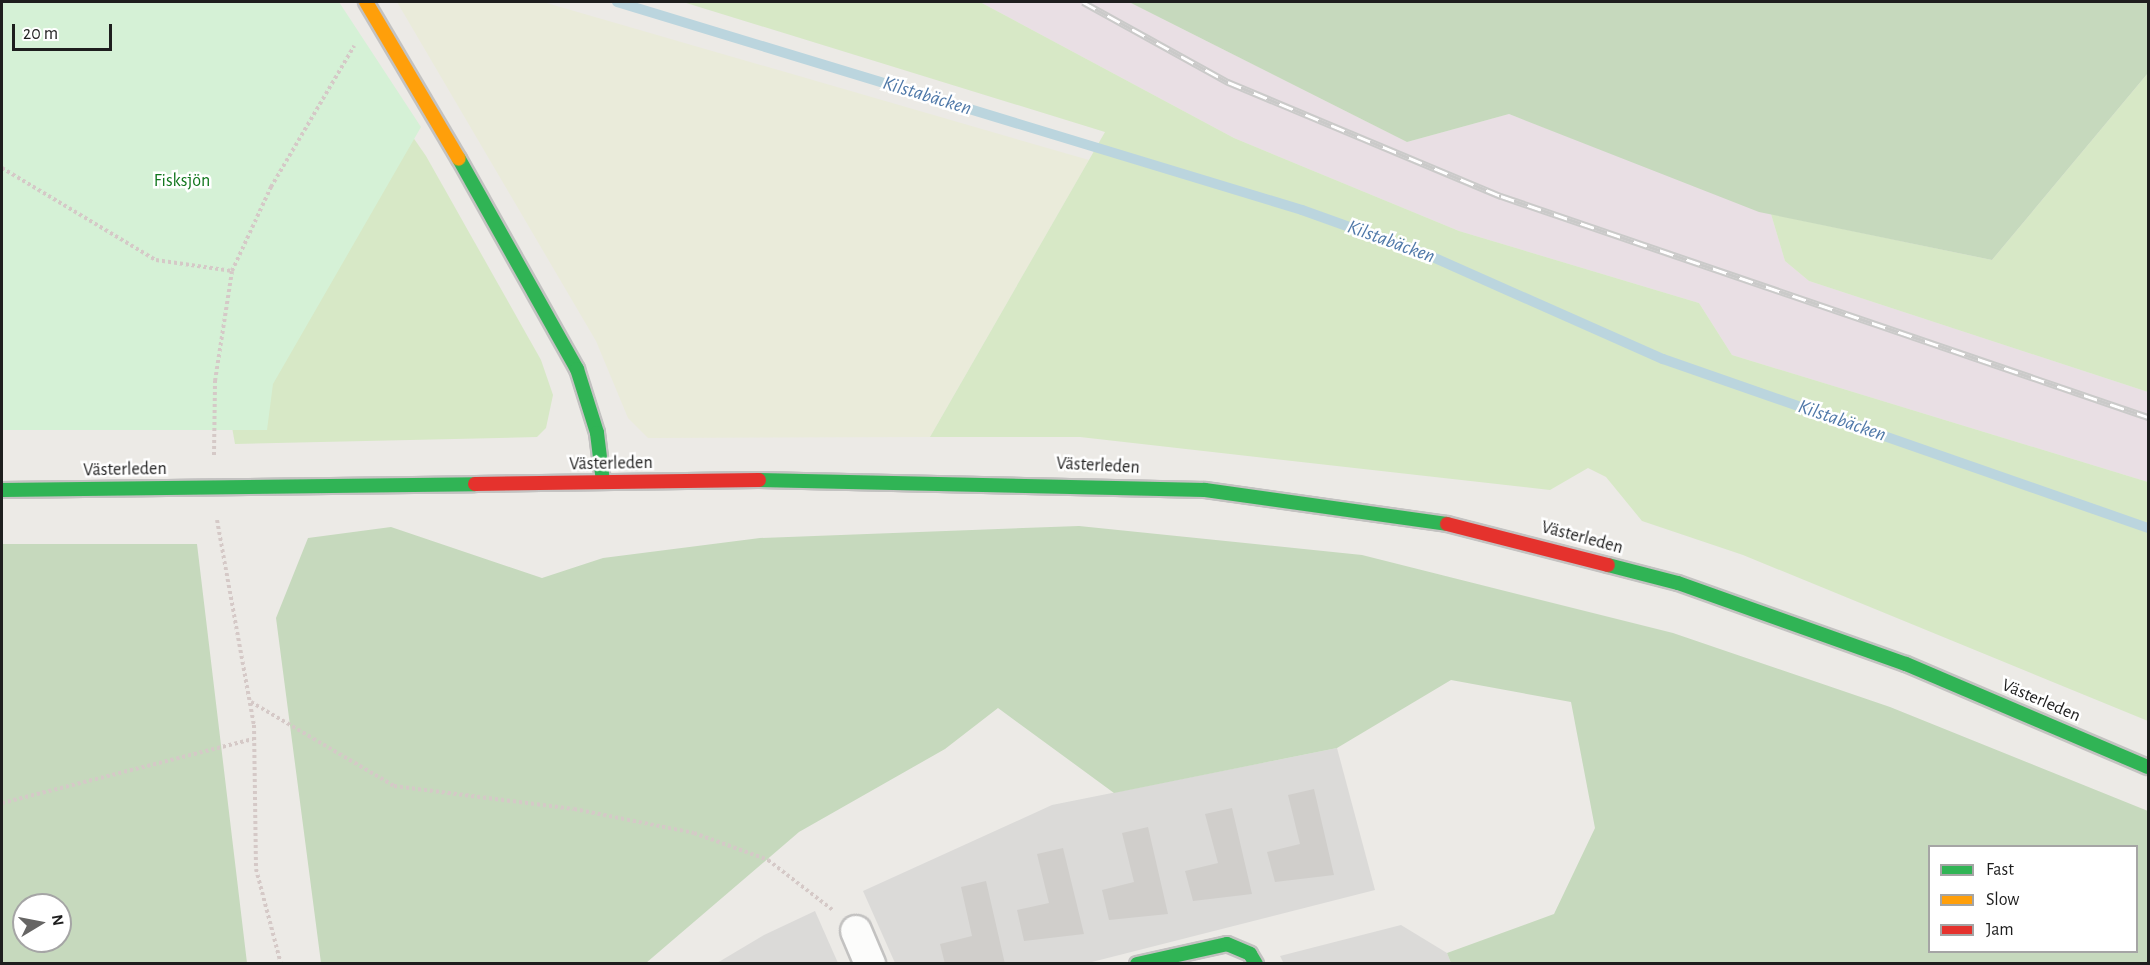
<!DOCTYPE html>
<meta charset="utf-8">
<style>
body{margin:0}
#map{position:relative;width:2150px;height:965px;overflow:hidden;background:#eceae6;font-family:"Alegreya Sans",sans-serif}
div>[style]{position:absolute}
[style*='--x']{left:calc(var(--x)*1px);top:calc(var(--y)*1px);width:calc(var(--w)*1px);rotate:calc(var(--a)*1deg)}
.residential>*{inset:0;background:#dbdad8}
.industrial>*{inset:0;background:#e9dfe4}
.farmland>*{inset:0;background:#eaebda}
.grass>*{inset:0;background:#d7e8c6}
.forest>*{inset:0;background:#c6d9bd}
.park>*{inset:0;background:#d5f1d6}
.stream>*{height:10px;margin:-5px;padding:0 5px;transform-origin:5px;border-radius:5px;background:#bbd5de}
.building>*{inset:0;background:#d0cecb}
.path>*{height:4px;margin-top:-2px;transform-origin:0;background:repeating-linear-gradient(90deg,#d5c9c7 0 3px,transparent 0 6px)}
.roads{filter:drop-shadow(2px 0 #c3c2c1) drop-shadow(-2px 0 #c3c2c1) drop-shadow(0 2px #c3c2c1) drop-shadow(0 -2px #c3c2c1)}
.street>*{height:30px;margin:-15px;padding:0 15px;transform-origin:15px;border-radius:15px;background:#fcfcfb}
.fast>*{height:14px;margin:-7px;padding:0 7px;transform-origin:7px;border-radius:7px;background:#30b455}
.slow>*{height:14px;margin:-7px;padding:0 7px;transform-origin:7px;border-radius:7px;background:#ff9f0a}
.jam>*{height:14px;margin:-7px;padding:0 7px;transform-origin:7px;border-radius:7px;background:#e5322d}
.rail>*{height:7px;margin-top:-3.5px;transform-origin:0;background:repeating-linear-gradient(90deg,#fff 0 14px,#cacac9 0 28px);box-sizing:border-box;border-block:2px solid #cacac9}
span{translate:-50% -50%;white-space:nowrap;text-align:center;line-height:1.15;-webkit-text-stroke:5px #fff;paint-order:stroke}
.park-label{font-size:18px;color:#11761d}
.street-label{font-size:18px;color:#1e1e1e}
.water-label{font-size:20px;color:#4f78a8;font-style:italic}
.frame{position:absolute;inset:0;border:3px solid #1e1e1e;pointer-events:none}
.legend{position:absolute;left:1928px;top:845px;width:210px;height:108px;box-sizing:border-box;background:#fff;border:2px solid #a5a5a5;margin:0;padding:8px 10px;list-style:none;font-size:18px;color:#1e1e1e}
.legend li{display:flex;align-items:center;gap:12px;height:30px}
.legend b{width:30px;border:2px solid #a5a5a5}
.north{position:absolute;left:12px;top:893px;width:60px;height:60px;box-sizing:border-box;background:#fff;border:2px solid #a5a5a5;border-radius:50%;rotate:80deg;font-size:16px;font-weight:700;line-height:24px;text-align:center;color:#1e1e1e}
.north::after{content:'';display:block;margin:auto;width:21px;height:27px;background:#666564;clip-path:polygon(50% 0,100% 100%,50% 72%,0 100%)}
.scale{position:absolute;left:12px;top:24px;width:100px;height:27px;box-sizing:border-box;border:3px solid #1e1e1e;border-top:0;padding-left:8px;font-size:18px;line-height:21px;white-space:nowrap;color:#1e1e1e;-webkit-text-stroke:4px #fff;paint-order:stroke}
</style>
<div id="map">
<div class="residential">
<i style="clip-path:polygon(1337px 748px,1375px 890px,1084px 964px,895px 963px,863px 891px,1052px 805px)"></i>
<i style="clip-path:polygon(815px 911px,838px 963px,717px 963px,764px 935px)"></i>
<i style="clip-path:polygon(1401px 925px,1447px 953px,1451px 963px,1284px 964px,1280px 956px)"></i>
</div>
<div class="industrial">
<i style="clip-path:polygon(980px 2px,1129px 2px,1407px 142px,1509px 114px,1771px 214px,1785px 261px,1809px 281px,2148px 392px,2148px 482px,1732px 355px,1699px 303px,1459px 231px,1234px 138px)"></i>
</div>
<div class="farmland">
<i style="clip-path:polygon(397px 2px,543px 2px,1089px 160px,930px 437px,648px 438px,628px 418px,596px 341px)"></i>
</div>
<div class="grass">
<i style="clip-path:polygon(683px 2px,980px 2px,1234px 138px,1459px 231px,1699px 303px,1732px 355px,2148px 482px,2148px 721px,1743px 555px,1642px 521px,1606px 477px,1588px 468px,1550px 490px,1080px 437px,930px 437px,1105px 132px)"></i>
<i style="clip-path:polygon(365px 68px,426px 156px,541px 360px,553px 395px,546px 428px,537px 437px,235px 444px,229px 410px)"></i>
<i style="clip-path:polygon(2148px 73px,2148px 392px,1809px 281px,1785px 261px,1771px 214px,1992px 260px)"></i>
</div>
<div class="forest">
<i style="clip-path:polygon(1129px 2px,2148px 2px,2148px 73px,1992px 260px,1759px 212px,1509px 114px,1407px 142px)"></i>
<i style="clip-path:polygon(evenodd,1079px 526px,1362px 555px,1673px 633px,1890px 707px,2148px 811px,2148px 963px,1451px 963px,1447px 953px,1554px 914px,1595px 828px,1571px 702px,1451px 680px,1337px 748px,1114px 793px,998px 708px,945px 749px,799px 832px,646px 963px,321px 963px,276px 618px,308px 538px,391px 527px,542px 578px,603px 558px,760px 538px,1079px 526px,1930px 846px,2136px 846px,2136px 952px,1930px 952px,1930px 846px)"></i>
<i style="clip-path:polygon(evenodd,2px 544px,197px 544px,247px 963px,2px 963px,2px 544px,24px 905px,60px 905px,60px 941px,24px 941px,24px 905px)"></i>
</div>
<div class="park">
<i style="clip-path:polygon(2px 2px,339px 2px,421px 127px,273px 384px,267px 430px,2px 430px)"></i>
</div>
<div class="stream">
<i style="--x:617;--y:2;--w:716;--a:16.89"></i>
<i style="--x:1302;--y:210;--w:134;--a:19.7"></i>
<i style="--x:1428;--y:255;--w:257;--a:23.9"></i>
<i style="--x:1663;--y:359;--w:514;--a:19.21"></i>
</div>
<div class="building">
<i style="clip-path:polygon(1314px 789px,1334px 875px,1275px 882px,1267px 852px,1300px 844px,1288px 795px)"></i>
<i style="clip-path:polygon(1232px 808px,1252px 894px,1193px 901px,1185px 871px,1218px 863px,1205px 814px)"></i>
<i style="clip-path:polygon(1148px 827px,1168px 914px,1109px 920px,1102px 890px,1134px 882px,1122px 833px)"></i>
<i style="clip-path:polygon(1063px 848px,1084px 934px,1024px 941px,1017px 910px,1049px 903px,1037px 854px)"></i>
<i style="clip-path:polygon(986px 881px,1005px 964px,945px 964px,940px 944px,972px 936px,961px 887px)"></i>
</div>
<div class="path">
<i style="--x:2;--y:168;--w:179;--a:30.9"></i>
<i style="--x:156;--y:260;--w:77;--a:8.2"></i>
<i style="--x:214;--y:455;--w:74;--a:-89.2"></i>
<i style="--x:215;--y:381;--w:111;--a:-81.2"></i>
<i style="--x:232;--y:271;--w:93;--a:-65.1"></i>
<i style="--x:271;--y:187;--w:164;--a:-59.5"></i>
<i style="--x:217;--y:520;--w:208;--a:79.8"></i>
<i style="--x:254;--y:725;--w:144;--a:89.2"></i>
<i style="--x:256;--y:869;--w:98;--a:75.3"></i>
<i style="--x:251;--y:702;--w:166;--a:30.4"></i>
<i style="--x:394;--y:786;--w:181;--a:7.3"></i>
<i style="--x:574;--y:809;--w:122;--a:11.3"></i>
<i style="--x:694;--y:833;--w:79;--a:20"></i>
<i style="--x:768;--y:860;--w:83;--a:37.7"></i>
<i style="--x:2;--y:803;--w:259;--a:-14.3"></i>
</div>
<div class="roads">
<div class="street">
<i style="--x:856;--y:931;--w:36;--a:67"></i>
</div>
<div class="fast">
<i style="--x:459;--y:159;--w:241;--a:60.7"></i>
<i style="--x:577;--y:369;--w:67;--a:72.6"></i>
<i style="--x:597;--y:433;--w:49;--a:83"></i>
<i style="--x:759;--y:480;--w:446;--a:1.3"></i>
<i style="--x:1205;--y:490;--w:244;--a:8"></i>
<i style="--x:2;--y:490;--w:473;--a:-0.7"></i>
<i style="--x:1608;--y:565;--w:72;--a:14.4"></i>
<i style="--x:1678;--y:583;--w:242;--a:19.6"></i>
<i style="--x:1906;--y:664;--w:263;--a:23.1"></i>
<i style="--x:1137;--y:964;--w:92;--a:-12.5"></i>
<i style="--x:1227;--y:944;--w:25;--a:23"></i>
<i style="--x:1250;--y:954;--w:12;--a:59"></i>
</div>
<div class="slow">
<i style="--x:366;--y:2;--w:182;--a:59.4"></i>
</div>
<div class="jam">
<i style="--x:475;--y:484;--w:284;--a:-0.8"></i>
<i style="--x:1447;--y:524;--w:166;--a:14.3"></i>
</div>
</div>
<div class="rail">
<i style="--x:1083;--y:2;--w:166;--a:28.9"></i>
<i style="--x:1228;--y:82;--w:296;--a:22.7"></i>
<i style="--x:1501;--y:196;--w:684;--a:18.86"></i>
</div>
<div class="park-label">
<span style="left:182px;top:181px">Fisksjön</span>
</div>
<div class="street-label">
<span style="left:611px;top:464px;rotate:-1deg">Västerleden</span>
<span style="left:1098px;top:466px;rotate:3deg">Västerleden</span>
<span style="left:125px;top:470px;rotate:-1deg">Västerleden</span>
<span style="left:1582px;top:538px;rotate:15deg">Västerleden</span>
<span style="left:2041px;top:701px;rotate:23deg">Västerleden</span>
</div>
<div class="water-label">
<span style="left:927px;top:96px;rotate:17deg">Kilstabäcken</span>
<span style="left:1391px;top:242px;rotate:20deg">Kilstabäcken</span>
<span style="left:1842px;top:421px;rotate:19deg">Kilstabäcken</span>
</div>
<div class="frame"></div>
<ul class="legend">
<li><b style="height:8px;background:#30b455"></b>Fast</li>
<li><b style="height:8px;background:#ff9f0a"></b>Slow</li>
<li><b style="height:8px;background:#e5322d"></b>Jam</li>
</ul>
<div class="north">N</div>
<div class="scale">20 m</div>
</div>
